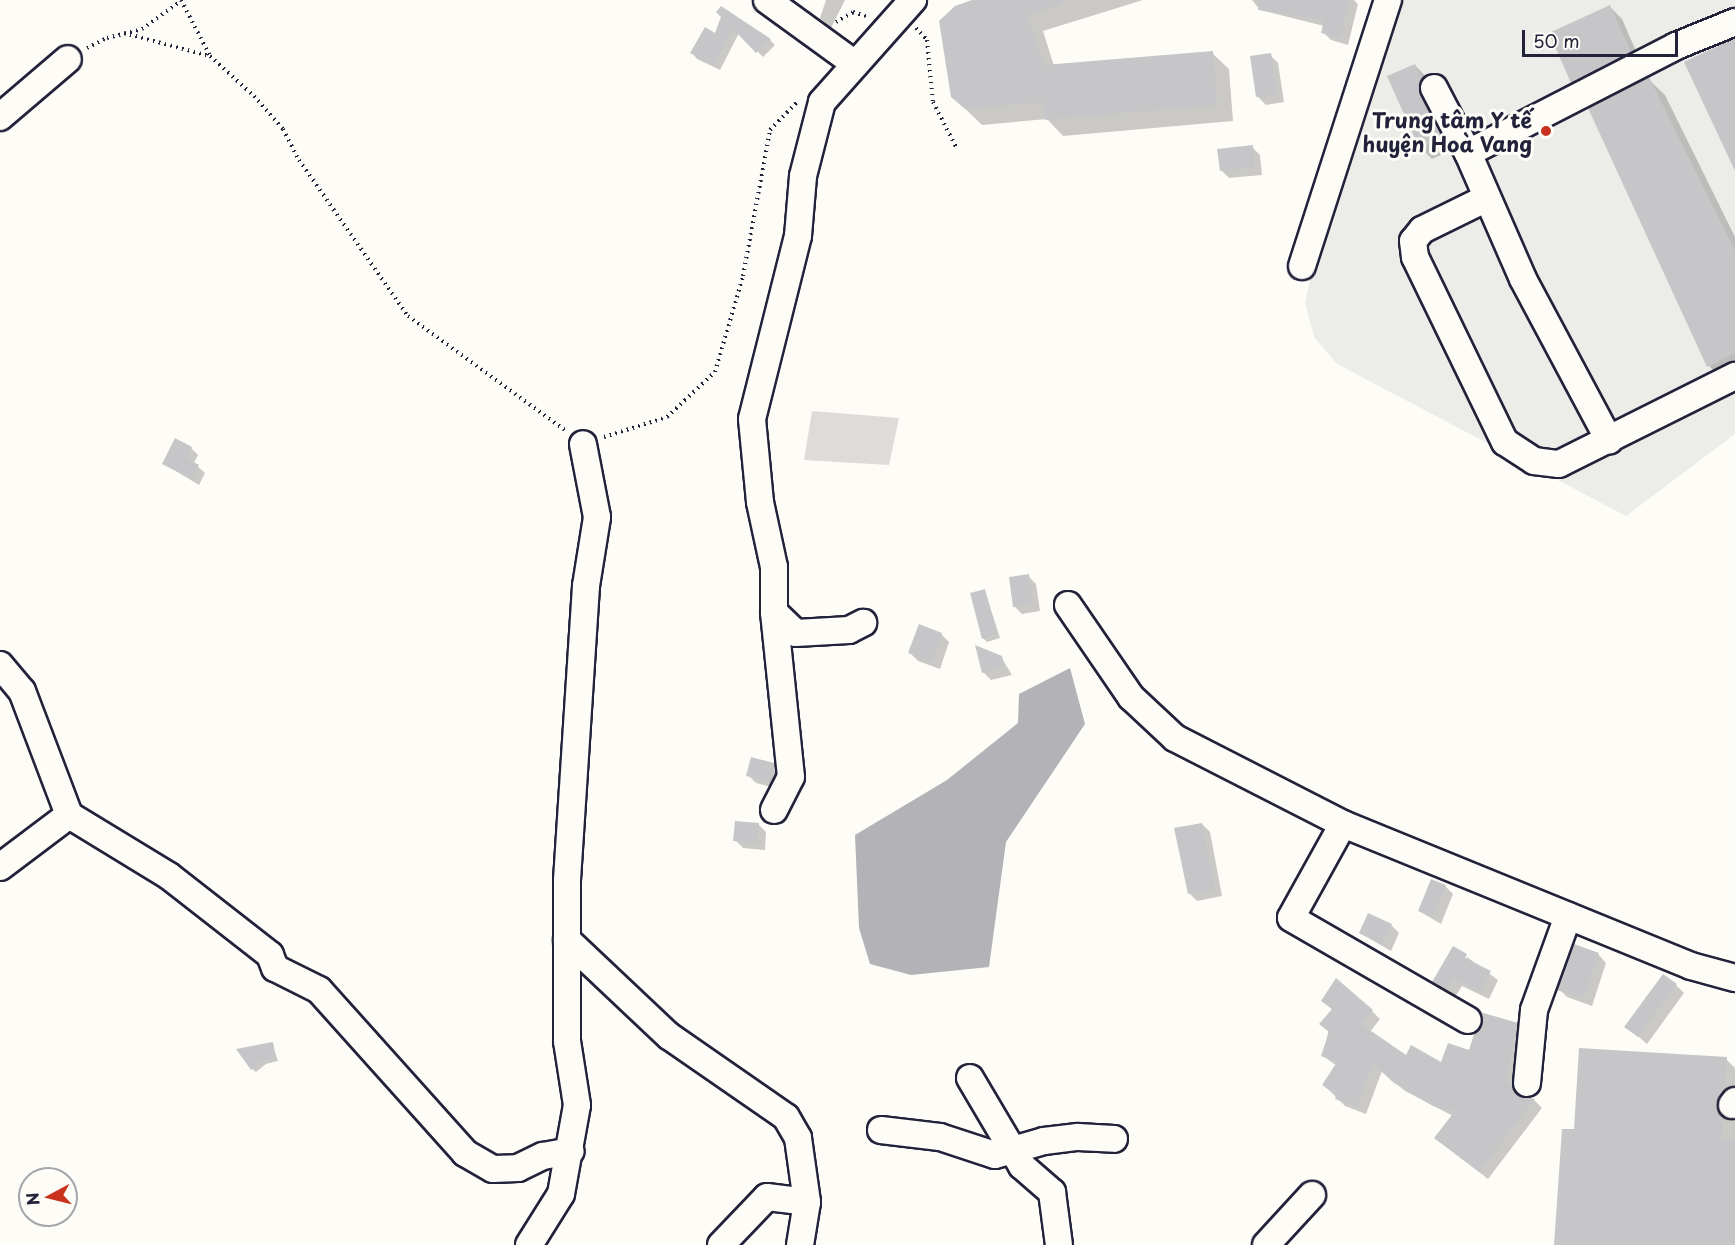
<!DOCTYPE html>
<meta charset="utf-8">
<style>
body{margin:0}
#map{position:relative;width:1735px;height:1245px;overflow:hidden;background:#fdfcf7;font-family:"Playpen Sans",sans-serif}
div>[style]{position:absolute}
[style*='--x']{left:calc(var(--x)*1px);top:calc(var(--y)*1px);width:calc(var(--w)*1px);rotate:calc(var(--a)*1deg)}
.built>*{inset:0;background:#ecece9}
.green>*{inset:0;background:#dddcdb}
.water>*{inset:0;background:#b2b2b7}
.shadow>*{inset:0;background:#0003}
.building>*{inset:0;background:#c6c6c8}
.path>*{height:4px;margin-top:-2px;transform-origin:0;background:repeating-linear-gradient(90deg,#22223b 0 1.5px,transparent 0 6px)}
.roads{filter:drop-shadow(2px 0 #22223b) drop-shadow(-2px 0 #22223b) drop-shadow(0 2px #22223b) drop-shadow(0 -2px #22223b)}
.minor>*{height:26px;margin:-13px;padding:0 13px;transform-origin:13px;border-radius:13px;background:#fdfcf7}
.dots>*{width:16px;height:16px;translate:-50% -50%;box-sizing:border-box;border:3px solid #fdfcf7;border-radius:50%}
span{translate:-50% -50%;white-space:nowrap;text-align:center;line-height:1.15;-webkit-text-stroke:6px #fdfcf7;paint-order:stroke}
.poi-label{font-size:21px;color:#22223b;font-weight:700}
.right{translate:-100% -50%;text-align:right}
.north{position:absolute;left:18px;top:1167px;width:60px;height:60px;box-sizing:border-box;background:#fdfcf7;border:2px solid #a5a5ac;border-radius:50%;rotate:263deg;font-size:16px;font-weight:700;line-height:24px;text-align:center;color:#22223b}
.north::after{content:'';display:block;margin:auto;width:21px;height:27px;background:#c8321e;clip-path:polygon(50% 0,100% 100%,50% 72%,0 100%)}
.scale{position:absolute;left:1522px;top:30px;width:156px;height:27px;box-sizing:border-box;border:3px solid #22223b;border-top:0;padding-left:8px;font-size:18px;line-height:21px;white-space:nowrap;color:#22223b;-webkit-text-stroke:4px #fdfcf7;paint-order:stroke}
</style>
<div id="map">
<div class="built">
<i style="clip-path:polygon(1400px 0,1735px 0,1735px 434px,1626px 516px,1337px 364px,1314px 337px,1305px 302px,1314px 262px)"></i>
</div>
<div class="green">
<i style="clip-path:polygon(812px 411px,899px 418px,889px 465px,804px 460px)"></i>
</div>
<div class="water">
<i style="clip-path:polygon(1070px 668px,1085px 724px,1006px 842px,989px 967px,911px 975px,870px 964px,859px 928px,855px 835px,947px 780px,1018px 723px,1019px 694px)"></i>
</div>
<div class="shadow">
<i style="clip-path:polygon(826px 0,845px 0,831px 28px,820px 18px)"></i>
<i style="clip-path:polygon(977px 0,1143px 0,1043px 31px,1054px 66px,1212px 53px,1229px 69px,1233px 121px,1063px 136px,1047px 119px,982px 125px,952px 96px)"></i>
<i style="clip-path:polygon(1252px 0,1354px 0,1358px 4px,1348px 45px,1331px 40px,1323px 32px,1324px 26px,1260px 10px)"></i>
<i style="clip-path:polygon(1610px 7px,1622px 19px,1642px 65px,1585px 94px,1572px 82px)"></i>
<i style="clip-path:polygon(721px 8px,770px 40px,775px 45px,763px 57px,739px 33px,720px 70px,697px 59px,692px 53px,715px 35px,723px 17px)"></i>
<i style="clip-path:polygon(1270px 55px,1278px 63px,1284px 102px,1266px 105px,1258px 97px)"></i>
<i style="clip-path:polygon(1415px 65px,1427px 78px,1454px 149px,1432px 159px,1420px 147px)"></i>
<i style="clip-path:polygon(1648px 79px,1665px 95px,1735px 237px,1735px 377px,1725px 382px,1709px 366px)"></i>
<i style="clip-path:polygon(1252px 147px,1260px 155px,1262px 175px,1229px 178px,1221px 170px)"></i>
<i style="clip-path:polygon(191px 448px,198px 455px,194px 463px,205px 473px,199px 485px,164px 464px)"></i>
<i style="clip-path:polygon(1028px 576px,1036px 584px,1040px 611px,1022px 614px,1014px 606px)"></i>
<i style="clip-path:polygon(985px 591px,1000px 638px,987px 642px,983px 638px)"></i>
<i style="clip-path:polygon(941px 634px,949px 642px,940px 669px,918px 661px,910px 653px)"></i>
<i style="clip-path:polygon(1001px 657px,1012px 675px,991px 680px,983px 672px)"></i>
<i style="clip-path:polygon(774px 764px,782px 772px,779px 789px,756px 783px,748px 775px)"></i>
<i style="clip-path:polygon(758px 824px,766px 832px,765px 850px,743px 848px,735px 840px)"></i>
<i style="clip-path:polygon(1202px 824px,1210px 832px,1222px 896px,1197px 901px,1189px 893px)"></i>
<i style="clip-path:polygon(1445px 886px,1453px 894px,1441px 924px,1419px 911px)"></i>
<i style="clip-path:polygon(1391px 925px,1399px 933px,1391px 951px,1360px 933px)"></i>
<i style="clip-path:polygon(1575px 946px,1599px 955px,1606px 963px,1592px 1006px,1567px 997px,1559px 989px)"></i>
<i style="clip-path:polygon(1467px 957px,1498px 980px,1489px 999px,1462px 986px,1455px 997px,1434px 982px,1462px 966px)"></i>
<i style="clip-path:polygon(1676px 985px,1684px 993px,1647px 1044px,1626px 1026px)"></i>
<i style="clip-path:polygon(1323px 1001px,1372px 1011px,1380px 1019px,1370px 1032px,1406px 1057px,1442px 1064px,1517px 1024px,1525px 1033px,1514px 1088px,1521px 1097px,1534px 1100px,1542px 1108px,1488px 1179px,1436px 1138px,1453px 1116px,1405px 1091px,1382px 1071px,1366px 1114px,1345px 1106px,1324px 1085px,1337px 1066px,1323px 1056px,1333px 1010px)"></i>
<i style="clip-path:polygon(272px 1044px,278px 1061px,266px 1064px,256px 1072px,252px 1069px)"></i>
<i style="clip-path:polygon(1726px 1059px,1735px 1068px,1735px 1245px,1556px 1245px,1576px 1131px)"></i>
</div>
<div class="building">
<i style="clip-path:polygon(972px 0,1062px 0,1063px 4px,1028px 15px,1044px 65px,1213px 51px,1217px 105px,1045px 120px,1044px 102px,965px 109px,951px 97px,939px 21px,955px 6px)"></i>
<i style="clip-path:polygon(1258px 0,1349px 0,1341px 38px,1321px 33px,1324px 20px,1258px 10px)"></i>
<i style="clip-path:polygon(1610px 5px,1631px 52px,1571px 83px,1549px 33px)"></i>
<i style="clip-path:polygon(721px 6px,771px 39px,756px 53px,733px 29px,714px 66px,690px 53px,705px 27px,715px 33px,721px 17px,716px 12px)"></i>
<i style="clip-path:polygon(1735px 38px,1735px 171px,1684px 62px)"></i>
<i style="clip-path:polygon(1271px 53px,1277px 95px,1256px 97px,1250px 56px)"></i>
<i style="clip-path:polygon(1415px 64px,1422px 79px,1420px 94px,1443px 137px,1419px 148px,1387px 76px)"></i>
<i style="clip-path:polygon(1649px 77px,1735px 251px,1735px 353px,1707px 367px,1588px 108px)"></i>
<i style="clip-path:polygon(1253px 145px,1255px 168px,1220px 171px,1217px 149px)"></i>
<i style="clip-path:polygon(175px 438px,192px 447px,187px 458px,199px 465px,192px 479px,162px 464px)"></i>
<i style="clip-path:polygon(1029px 574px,1033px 604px,1013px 607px,1009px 577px)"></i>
<i style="clip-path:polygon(985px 589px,997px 634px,982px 639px,970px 593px)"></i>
<i style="clip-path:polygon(919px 624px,942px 633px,932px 662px,908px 653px)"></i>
<i style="clip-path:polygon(975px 645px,1002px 656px,1005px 667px,982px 673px)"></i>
<i style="clip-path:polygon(751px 757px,774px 763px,772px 782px,746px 776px)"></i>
<i style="clip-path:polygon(735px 821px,759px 823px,757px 843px,733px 841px)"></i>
<i style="clip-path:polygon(1202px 823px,1215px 889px,1188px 894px,1174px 828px)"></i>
<i style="clip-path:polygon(1431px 879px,1446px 885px,1433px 917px,1418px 911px)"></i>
<i style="clip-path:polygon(1368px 913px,1392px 924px,1382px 945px,1359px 933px)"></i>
<i style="clip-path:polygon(1574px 944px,1599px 953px,1584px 999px,1557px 990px)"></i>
<i style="clip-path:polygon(1453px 946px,1467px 954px,1465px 958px,1491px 971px,1481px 992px,1453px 979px,1447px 990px,1432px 982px)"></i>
<i style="clip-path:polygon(1663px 974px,1677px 984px,1638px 1037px,1624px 1027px)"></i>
<i style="clip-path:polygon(1336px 978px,1373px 1010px,1361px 1024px,1406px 1055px,1411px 1045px,1441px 1062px,1448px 1043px,1469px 1050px,1474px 1034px,1481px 1027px,1480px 1012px,1518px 1023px,1506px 1079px,1519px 1095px,1535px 1099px,1479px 1172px,1434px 1138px,1455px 1111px,1433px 1106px,1394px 1083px,1373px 1064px,1357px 1107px,1335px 1099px,1336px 1095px,1322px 1085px,1337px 1062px,1321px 1056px,1329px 1032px,1319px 1024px,1332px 1009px,1321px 1001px)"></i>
<i style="clip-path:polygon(273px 1042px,276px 1058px,262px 1061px,251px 1070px,236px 1049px)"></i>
<i style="clip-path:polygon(1579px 1048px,1727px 1057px,1725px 1091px,1717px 1104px,1723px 1117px,1722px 1140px,1735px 1140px,1735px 1245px,1554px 1245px,1562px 1129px,1574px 1129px)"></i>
</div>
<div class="path">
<i style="--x:181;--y:0;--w:63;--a:62.6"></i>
<i style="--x:210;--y:56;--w:59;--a:42.3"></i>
<i style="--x:254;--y:96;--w:44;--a:48.7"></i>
<i style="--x:283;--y:129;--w:35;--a:63"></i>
<i style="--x:299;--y:160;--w:190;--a:55.1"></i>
<i style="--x:408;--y:316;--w:195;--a:36"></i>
<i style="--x:836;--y:22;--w:20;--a:-30"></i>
<i style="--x:853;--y:12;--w:16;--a:18"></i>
<i style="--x:916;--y:28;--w:16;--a:47"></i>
<i style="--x:927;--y:40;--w:62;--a:84.5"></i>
<i style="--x:933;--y:102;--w:53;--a:62.9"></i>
<i style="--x:124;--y:33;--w:88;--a:15.1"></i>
<i style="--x:87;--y:48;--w:22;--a:-27"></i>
<i style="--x:107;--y:38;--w:36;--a:-14"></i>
<i style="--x:142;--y:29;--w:48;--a:-35.7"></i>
<i style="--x:604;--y:437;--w:66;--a:-17.6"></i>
<i style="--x:667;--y:417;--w:66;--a:-43.2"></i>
<i style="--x:715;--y:372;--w:100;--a:-73.7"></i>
<i style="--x:743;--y:276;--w:148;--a:-79.5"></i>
<i style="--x:770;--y:130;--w:42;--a:-46"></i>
</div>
<div class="roads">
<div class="minor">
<i style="--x:767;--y:0;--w:109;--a:36"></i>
<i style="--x:1434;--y:88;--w:73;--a:62.4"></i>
<i style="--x:1468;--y:153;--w:137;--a:66.4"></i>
<i style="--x:1523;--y:279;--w:183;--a:61.9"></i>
<i style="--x:0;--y:117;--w:89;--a:-40.5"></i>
<i style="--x:1468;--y:153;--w:234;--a:-27.2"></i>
<i style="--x:1676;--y:46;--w:64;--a:-22.1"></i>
<i style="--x:1487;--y:198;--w:72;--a:153.8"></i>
<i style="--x:1422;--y:230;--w:14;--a:129"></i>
<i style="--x:1413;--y:241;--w:16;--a:83"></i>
<i style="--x:1415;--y:257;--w:206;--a:64.1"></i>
<i style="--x:1505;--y:442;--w:35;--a:33"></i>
<i style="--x:1534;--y:461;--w:25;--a:7"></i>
<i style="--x:1559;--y:464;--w:197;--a:-26.6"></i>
<i style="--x:1302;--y:266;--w:280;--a:-72.1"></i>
<i style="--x:1068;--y:605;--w:112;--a:55.6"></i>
<i style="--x:1131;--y:697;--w:60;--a:43"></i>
<i style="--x:1175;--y:738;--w:189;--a:27.1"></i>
<i style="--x:1343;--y:824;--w:376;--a:22.2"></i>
<i style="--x:1691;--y:966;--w:46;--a:15.3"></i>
<i style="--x:774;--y:612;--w:30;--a:44"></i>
<i style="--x:796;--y:633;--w:53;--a:-3.2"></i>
<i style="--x:849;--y:630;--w:16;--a:-27"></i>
<i style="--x:0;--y:665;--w:34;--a:50"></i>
<i style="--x:22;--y:691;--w:133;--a:69.2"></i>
<i style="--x:69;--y:815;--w:117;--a:31.4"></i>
<i style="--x:169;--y:876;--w:128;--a:38"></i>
<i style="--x:270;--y:955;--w:14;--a:69"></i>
<i style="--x:275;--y:968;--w:49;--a:26.6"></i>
<i style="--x:319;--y:990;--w:219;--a:48.1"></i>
<i style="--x:465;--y:1153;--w:32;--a:30"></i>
<i style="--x:493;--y:1169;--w:25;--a:-2"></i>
<i style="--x:518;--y:1168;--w:28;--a:-26"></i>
<i style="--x:543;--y:1156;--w:28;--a:-10"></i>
<i style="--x:774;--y:810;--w:37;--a:-63"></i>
<i style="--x:791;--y:777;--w:166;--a:-95.9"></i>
<i style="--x:774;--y:612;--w:45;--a:-90"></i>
<i style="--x:774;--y:567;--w:66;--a:-102.2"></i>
<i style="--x:760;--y:502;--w:83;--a:-95.5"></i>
<i style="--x:752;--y:419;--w:189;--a:-75.9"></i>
<i style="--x:798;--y:236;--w:60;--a:-85.2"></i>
<i style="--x:803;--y:176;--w:76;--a:-75.6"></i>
<i style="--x:822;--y:102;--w:137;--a:-48.3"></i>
<i style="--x:1343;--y:824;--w:107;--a:119"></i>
<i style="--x:1291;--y:918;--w:204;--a:30"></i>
<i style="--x:0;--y:867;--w:86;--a:-37"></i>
<i style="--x:567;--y:940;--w:140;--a:43.3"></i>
<i style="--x:669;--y:1036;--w:142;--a:34.7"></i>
<i style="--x:786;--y:1117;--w:24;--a:60"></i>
<i style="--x:798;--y:1138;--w:65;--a:82"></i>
<i style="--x:807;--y:1202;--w:44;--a:99.2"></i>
<i style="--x:970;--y:1078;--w:102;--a:59.4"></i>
<i style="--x:1022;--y:1166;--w:40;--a:41"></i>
<i style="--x:1052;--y:1192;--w:53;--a:82.5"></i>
<i style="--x:1527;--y:1083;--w:73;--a:-84.5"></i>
<i style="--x:1534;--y:1010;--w:100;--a:-70.1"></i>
<i style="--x:1732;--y:1105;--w:5;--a:-53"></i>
<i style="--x:881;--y:1130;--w:59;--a:6.8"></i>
<i style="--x:940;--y:1137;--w:58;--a:18.1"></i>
<i style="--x:995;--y:1155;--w:51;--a:-15.9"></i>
<i style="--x:1044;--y:1141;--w:34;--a:-7"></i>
<i style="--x:1078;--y:1137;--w:36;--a:3"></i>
<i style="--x:529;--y:1245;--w:60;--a:-57.9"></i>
<i style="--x:561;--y:1194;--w:90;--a:-79.8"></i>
<i style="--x:577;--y:1105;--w:65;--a:-98.9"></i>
<i style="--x:567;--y:1041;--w:161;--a:-90"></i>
<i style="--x:567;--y:880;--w:295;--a:-86.3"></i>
<i style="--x:586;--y:586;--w:70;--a:-80.9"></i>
<i style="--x:597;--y:517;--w:74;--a:-100.9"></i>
<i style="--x:721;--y:1245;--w:66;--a:-46.2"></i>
<i style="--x:767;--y:1197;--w:40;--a:7.1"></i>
<i style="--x:1266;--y:1245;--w:68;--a:-47.4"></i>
</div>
</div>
<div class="dots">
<i style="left:1546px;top:131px;background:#c8321e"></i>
</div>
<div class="poi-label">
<span class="right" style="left:1532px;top:131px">Trung tâm Y tế<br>huyện Hoà Vang</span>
</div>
<div class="north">N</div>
<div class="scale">50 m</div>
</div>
